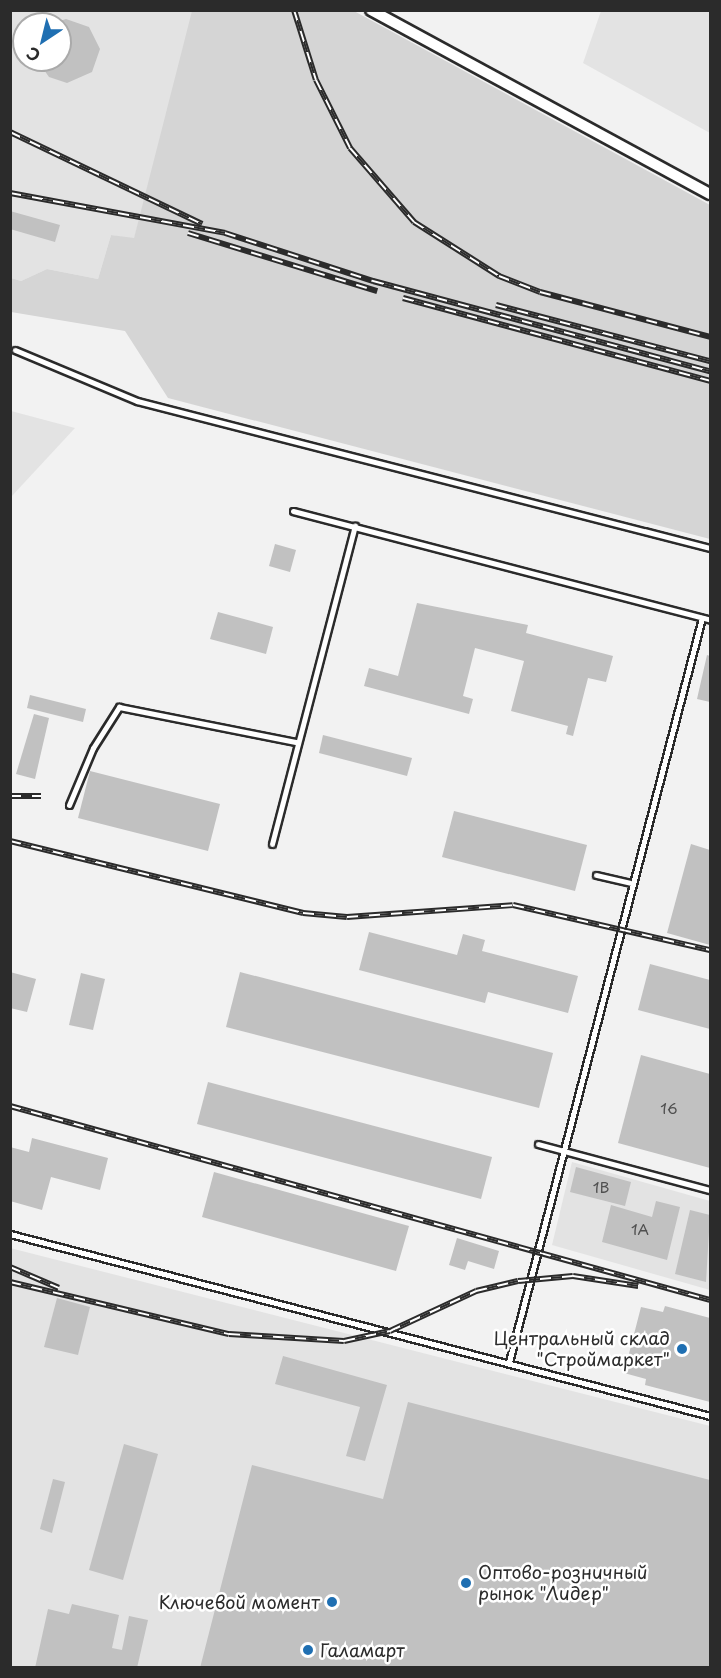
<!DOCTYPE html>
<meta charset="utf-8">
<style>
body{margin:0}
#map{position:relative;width:721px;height:1678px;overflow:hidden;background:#f2f2f2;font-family:"Playpen Sans",sans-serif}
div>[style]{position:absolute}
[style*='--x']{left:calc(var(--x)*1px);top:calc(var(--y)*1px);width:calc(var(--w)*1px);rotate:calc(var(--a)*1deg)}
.built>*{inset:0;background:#e3e3e3}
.green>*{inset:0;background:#d5d5d5}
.building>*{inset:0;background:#c1c1c1}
.roads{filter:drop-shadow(2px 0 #2b2b2b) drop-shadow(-2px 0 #2b2b2b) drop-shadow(0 2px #2b2b2b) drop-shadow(0 -2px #2b2b2b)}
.lane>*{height:5px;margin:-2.5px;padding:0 2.5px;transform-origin:2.5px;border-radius:2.5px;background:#fff}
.street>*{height:10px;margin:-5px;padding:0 5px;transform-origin:5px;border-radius:5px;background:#fff}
.rail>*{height:6px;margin-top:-3px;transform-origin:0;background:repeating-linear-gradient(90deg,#fff 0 11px,#2b2b2b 0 22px);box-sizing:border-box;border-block:2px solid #2b2b2b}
.dots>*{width:16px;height:16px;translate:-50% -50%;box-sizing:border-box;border:3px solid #fff;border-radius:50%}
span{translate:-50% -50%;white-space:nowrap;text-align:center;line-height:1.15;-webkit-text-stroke:5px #fff;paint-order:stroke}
.number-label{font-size:15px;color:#505050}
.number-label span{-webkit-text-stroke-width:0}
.poi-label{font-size:18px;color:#2b2b2b}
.right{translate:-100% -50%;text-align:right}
.left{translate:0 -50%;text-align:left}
.frame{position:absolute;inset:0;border:12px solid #2b2b2b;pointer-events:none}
.north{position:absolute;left:12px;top:12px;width:60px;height:60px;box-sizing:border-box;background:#fff;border:2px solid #aaa;border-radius:50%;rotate:215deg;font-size:16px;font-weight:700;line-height:24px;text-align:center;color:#2b2b2b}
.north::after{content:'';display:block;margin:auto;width:21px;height:27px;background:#1f6fb2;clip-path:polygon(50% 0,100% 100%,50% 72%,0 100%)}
</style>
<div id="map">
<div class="built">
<i style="clip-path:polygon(evenodd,10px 11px,195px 11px,134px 239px,111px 235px,98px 279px,47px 269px,21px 281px,11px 278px,10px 11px,24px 24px,60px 24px,60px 60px,24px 60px,24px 24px)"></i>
<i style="clip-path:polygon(601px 11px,710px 11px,710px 133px,583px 63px)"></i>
<i style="clip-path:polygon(11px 411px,75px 428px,11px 497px,10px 497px)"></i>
<i style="clip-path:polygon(572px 1162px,710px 1201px,710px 1290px,552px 1245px)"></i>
<i style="clip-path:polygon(10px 1248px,710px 1426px,710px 1667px,11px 1667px)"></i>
</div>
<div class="green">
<i style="clip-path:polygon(192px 11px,354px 11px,710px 205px,710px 539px,168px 398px,125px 331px,11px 312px,11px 278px,21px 281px,47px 269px,98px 279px,111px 235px,134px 238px)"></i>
</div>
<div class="building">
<i style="clip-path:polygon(66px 19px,89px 27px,100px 49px,92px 72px,67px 83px,49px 77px,37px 60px,60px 60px,60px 24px,50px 24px)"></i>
<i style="clip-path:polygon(10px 211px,60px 225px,55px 242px,10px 229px)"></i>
<i style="clip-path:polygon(275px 544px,296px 550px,290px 572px,269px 566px)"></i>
<i style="clip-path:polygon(417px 603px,528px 625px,526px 633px,613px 656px,606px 682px,588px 678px,573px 736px,566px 734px,568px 726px,511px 711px,524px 661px,475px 648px,463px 696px,473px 699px,469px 714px,364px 686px,369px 668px,398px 676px)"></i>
<i style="clip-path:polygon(218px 612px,273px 627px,266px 654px,210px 639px)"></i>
<i style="clip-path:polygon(707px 655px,710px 656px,710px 702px,697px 699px)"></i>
<i style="clip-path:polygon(30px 695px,86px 709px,83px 722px,27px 708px)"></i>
<i style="clip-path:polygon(34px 714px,49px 718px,35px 779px,16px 774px)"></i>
<i style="clip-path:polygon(323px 735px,412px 758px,407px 776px,319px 753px)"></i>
<i style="clip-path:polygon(90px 771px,220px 804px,208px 851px,78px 818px)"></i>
<i style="clip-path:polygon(454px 811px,587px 845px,575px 891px,442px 857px)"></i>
<i style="clip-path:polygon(691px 844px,710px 850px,710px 945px,667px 933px)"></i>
<i style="clip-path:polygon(369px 932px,457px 955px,463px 934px,485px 940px,482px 951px,578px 976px,568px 1013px,488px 992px,485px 1003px,359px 970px)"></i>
<i style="clip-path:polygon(650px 964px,710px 980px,710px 1029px,638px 1010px)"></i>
<i style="clip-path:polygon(10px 972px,36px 979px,27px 1012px,10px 1008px)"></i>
<i style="clip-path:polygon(240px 972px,553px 1053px,539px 1108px,226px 1027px)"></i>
<i style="clip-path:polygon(81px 973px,105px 979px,93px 1030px,69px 1025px)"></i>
<i style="clip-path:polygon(641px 1055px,710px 1074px,710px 1168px,618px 1143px)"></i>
<i style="clip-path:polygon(208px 1082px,492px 1157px,481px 1199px,197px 1124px)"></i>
<i style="clip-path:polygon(32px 1138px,108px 1158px,100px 1190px,51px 1177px,42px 1210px,10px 1201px,10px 1147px,29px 1152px)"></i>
<i style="clip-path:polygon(576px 1167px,631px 1182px,625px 1206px,570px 1192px)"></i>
<i style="clip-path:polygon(214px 1172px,409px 1226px,396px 1271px,202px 1217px)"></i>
<i style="clip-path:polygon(656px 1201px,680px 1207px,667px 1260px,602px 1242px,611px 1205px,652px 1217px)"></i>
<i style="clip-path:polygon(690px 1210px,710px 1215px,706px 1282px,675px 1274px)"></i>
<i style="clip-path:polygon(457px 1238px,499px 1251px,494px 1269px,468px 1261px,465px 1270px,449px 1265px)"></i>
<i style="clip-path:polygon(57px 1298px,90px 1307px,78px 1355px,44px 1347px)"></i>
<i style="clip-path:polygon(665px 1306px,710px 1318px,710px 1402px,645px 1385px,646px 1379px,624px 1373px,641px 1307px,663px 1312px)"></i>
<i style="clip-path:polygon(283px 1356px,387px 1385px,365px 1461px,346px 1456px,360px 1407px,275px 1384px)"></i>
<i style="clip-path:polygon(408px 1402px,710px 1480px,710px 1668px,200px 1668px,252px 1465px,383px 1499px)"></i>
<i style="clip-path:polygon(124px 1444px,158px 1454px,123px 1580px,89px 1570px)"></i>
<i style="clip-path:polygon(53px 1479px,65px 1482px,52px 1533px,40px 1529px)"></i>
<i style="clip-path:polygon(72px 1604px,119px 1615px,112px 1648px,122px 1650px,129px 1616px,148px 1620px,137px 1668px,35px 1668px,48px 1609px,69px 1614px)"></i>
</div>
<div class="roads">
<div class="lane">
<i style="--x:15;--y:350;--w:132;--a:22.7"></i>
<i style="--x:137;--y:401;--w:592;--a:14.39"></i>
<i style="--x:293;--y:511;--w:431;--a:14.6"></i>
<i style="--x:69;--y:805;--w:62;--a:-67.2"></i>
<i style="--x:93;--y:748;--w:49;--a:-57.6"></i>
<i style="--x:119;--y:707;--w:180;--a:11.2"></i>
<i style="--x:272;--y:844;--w:329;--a:-75.4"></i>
<i style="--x:596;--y:875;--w:35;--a:13"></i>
<i style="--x:538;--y:1144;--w:178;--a:15"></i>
<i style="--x:10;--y:1234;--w:723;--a:14.57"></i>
<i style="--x:509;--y:1362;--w:769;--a:-75.46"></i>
</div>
<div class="street">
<i style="--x:371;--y:10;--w:386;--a:28.5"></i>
</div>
</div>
<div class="rail">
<i style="--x:294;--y:10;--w:73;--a:72.6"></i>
<i style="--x:316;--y:80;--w:76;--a:63.4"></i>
<i style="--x:350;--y:148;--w:98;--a:49.1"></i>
<i style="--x:414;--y:222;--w:101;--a:32.4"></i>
<i style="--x:499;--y:276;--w:44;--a:21.3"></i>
<i style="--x:540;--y:292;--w:176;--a:14.8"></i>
<i style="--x:10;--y:132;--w:213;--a:25.6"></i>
<i style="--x:10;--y:193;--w:219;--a:10.5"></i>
<i style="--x:225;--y:233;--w:156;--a:18"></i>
<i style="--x:373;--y:281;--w:349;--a:15"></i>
<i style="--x:188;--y:233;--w:198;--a:17.1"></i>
<i style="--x:403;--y:298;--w:318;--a:15.1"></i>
<i style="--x:496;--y:305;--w:221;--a:14.7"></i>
<i style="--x:10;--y:796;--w:31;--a:0"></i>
<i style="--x:10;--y:841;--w:302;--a:13.8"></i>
<i style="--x:303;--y:913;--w:44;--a:5.2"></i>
<i style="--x:347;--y:917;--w:166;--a:-4.1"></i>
<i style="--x:513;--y:905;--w:202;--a:12.9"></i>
<i style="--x:10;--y:1106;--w:726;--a:15.49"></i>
<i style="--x:10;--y:1267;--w:53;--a:23.2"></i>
<i style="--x:10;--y:1282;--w:225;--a:13.4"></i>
<i style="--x:229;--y:1334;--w:115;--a:3.5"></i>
<i style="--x:344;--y:1341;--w:47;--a:-12.3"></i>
<i style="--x:390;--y:1331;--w:95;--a:-24.9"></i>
<i style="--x:476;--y:1291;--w:43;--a:-13.4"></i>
<i style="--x:518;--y:1281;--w:55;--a:-5.2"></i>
<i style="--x:573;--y:1276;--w:66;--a:8.7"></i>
</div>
<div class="dots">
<i style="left:682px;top:1349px;background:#1f6fb2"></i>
<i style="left:466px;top:1583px;background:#1f6fb2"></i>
<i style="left:332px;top:1602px;background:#1f6fb2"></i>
<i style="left:308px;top:1650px;background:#1f6fb2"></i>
</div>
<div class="number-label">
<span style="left:669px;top:1108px">16</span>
<span style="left:601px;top:1187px">1В</span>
<span style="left:640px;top:1229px">1А</span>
</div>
<div class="poi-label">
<span class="right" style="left:670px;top:1349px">Центральный склад<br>"Строймаркет"</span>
<span class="left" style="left:478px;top:1583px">Оптово-розничный<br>рынок "Лидер"</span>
<span class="right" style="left:320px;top:1602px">Ключевой момент</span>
<span class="left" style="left:320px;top:1650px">Галамарт</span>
</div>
<div class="frame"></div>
<div class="north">С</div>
</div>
